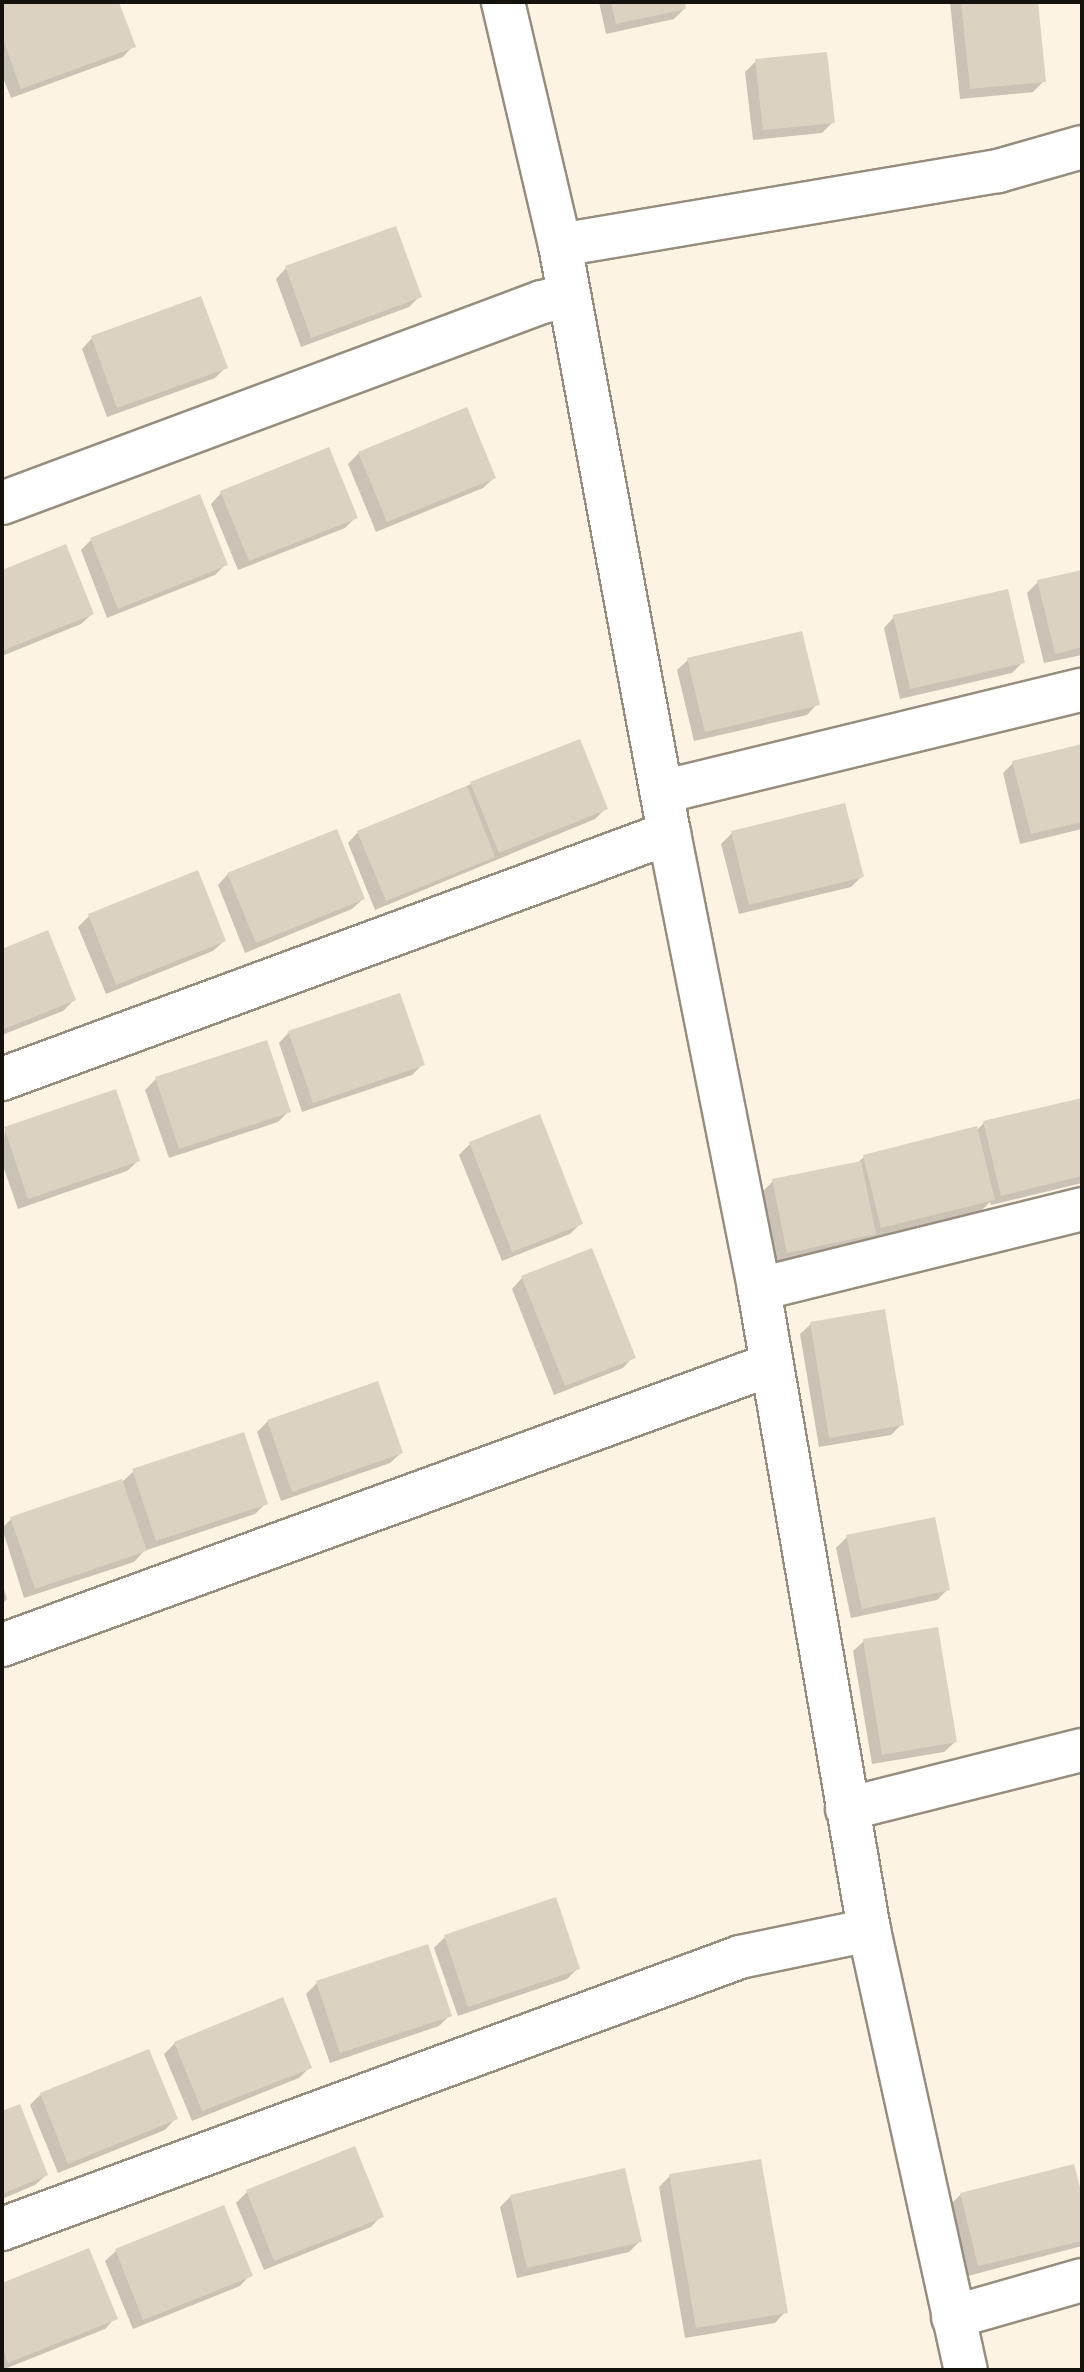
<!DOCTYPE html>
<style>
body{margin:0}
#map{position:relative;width:1084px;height:2372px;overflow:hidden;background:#fdf3e2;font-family:Karla,sans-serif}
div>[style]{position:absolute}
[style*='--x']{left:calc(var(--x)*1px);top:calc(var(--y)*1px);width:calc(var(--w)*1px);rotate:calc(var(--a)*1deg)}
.shadow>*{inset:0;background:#0003}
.building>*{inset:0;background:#dbd2c2}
.roads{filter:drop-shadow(2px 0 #968d7e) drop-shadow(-2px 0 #968d7e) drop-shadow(0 2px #968d7e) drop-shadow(0 -2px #968d7e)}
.minor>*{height:42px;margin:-21px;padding:0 21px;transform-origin:21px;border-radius:21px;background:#fff}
span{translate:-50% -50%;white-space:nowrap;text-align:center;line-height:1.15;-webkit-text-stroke:7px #fff;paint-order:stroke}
.frame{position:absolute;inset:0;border:4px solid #15110c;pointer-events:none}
</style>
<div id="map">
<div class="shadow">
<i style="clip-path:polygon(2px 2px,117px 2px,133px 46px,123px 57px,11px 98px,2px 75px)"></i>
<i style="clip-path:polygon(599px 2px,683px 2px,684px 9px,674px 19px,606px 34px)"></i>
<i style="clip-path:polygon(950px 2px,1036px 2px,1044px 81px,1033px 92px,960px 99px)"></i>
<i style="clip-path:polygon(756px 61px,833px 122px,822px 133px,753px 140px,745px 72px)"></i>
<i style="clip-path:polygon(286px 268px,420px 296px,409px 307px,301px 347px,276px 279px)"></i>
<i style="clip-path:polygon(92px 338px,226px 367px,215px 378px,107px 417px,82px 349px)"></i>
<i style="clip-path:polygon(359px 453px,494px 478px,483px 488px,376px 532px,348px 464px)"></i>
<i style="clip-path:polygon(221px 493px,356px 517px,345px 528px,238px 570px,211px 504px)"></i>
<i style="clip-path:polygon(91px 540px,226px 564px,215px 575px,107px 618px,81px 550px)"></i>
<i style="clip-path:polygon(2px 572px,92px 614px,81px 624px,2px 656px)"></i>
<i style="clip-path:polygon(1082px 572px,1082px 655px,1044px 663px,1027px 593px,1038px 582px)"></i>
<i style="clip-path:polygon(894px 617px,1023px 662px,1012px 673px,900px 699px,884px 628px)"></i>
<i style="clip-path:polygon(688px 660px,817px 704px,807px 715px,694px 741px,677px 670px)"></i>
<i style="clip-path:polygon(1082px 746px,1082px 829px,1020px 844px,1003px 773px,1014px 762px)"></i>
<i style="clip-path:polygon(471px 784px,606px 808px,595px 819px,375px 910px,348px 843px,358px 832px)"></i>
<i style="clip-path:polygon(732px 833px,862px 876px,851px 887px,739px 914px,721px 844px)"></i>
<i style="clip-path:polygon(228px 874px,363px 899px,352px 909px,245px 953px,218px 885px)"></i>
<i style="clip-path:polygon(89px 916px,224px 941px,213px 951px,106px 994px,78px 927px)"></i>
<i style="clip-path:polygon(2px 951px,74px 1000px,63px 1011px,2px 1035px)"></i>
<i style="clip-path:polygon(289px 1032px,422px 1065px,412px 1075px,302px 1112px,279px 1043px)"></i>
<i style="clip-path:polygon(156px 1079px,289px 1111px,278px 1122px,169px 1158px,145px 1090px)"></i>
<i style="clip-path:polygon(1082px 1100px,1082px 1183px,991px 1205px,990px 1202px,982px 1210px,869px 1238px,863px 1244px,777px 1262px,762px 1192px,773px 1181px,856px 1164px,864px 1157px,976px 1131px,984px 1123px)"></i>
<i style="clip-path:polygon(5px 1129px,138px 1161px,127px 1171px,18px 1209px,2px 1163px)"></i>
<i style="clip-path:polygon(470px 1144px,581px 1223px,570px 1234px,502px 1261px,459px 1155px)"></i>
<i style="clip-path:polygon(522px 1278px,633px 1357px,623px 1368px,554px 1395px,512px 1289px)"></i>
<i style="clip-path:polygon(811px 1324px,902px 1424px,891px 1435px,819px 1447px,800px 1334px)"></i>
<i style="clip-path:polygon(268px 1421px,401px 1453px,390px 1463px,281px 1501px,257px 1432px)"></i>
<i style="clip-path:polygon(134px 1471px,266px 1503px,255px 1514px,144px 1551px,134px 1562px,24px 1598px,2px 1528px,11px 1519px,121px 1483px)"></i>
<i style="clip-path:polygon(847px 1537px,948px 1589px,937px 1600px,851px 1618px,836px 1548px)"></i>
<i style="clip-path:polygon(2px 1583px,7px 1599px,2px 1604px)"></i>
<i style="clip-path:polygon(864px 1641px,955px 1742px,944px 1752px,872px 1764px,853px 1651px)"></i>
<i style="clip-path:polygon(445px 1937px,578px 1968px,567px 1979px,458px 2016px,434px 1948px)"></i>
<i style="clip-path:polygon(317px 1983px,450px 2015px,439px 2026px,330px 2063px,306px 1994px)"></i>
<i style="clip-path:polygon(175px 2043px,309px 2068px,299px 2078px,192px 2121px,164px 2054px)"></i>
<i style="clip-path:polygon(41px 2094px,175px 2119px,165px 2130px,58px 2173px,30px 2105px)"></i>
<i style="clip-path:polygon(2px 2114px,46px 2175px,35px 2185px,2px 2199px)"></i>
<i style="clip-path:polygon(670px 2176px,785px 2312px,775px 2323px,685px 2338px,659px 2187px)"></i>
<i style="clip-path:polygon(247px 2192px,381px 2216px,371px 2227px,264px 2270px,236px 2203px)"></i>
<i style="clip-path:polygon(961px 2194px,1082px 2204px,1082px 2246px,968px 2276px,950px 2205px)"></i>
<i style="clip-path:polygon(511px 2196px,640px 2241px,629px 2252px,517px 2278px,500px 2207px)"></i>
<i style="clip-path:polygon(116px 2251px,250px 2275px,240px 2286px,133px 2329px,105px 2261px)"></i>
<i style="clip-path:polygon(2px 2285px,115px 2318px,105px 2329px,2px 2370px)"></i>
</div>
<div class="building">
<i style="clip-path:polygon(2px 2px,119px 2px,136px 47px,21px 89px,2px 37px)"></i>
<i style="clip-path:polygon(611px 2px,685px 2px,686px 9px,616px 24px)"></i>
<i style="clip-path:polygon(961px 2px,1038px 2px,1046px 82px,970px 89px)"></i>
<i style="clip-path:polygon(827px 52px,835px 123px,763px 130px,755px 59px)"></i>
<i style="clip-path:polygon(396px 226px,422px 297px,311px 338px,285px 266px)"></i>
<i style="clip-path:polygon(201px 296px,228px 368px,117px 408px,91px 336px)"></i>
<i style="clip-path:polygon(467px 407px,496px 478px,387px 522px,358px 452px)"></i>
<i style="clip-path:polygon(329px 447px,358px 518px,249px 561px,220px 491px)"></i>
<i style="clip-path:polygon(200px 494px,228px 565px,118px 609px,90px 538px)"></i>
<i style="clip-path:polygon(66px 544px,94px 614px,2px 651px,2px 570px)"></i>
<i style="clip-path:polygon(1082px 570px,1082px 647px,1055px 654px,1037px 580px)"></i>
<i style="clip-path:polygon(1008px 589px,1025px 663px,910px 689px,893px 615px)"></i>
<i style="clip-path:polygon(802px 631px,820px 705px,705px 732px,687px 658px)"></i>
<i style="clip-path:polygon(580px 739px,608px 809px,499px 853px,470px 782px)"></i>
<i style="clip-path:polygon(1082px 744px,1082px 822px,1031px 834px,1012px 761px)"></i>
<i style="clip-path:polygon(467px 786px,495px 857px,386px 901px,357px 831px)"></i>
<i style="clip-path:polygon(845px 803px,864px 877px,749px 905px,731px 831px)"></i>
<i style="clip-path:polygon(337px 829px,365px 899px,256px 943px,227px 873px)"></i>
<i style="clip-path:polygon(198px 870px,226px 941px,116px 985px,88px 914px)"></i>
<i style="clip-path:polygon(48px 930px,76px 1000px,2px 1030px,2px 949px)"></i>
<i style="clip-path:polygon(400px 993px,425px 1065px,313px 1103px,288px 1031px)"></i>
<i style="clip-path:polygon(267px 1040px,291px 1112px,179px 1149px,155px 1077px)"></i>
<i style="clip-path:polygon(116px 1089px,140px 1161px,28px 1199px,4px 1127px)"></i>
<i style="clip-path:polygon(1082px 1098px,1082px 1176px,1001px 1196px,983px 1121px)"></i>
<i style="clip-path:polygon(540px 1114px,583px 1224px,512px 1252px,469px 1142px)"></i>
<i style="clip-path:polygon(977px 1126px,995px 1200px,881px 1228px,863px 1155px)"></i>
<i style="clip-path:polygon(861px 1161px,876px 1234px,787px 1253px,772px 1179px)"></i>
<i style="clip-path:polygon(592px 1248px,636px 1358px,565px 1386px,521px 1276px)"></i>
<i style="clip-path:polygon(885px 1309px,904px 1425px,829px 1438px,810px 1322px)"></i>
<i style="clip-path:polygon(378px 1381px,403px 1453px,292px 1492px,267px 1420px)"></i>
<i style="clip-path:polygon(244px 1432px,268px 1504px,156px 1541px,132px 1469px)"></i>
<i style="clip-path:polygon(122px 1479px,147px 1551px,35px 1589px,10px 1517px)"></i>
<i style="clip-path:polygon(935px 1517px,950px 1590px,862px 1609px,846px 1535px)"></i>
<i style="clip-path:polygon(938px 1627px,957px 1742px,882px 1755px,863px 1639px)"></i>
<i style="clip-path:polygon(556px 1897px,580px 1969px,468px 2007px,444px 1935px)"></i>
<i style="clip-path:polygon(428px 1944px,452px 2016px,340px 2053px,316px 1981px)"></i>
<i style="clip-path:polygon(283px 1997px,312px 2068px,202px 2111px,174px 2042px)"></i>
<i style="clip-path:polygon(149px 2049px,178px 2119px,68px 2164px,40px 2093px)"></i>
<i style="clip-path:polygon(20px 2104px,48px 2175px,2px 2194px,2px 2111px)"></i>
<i style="clip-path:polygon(355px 2146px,384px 2217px,274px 2261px,246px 2190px)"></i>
<i style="clip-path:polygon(761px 2159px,788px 2313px,696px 2328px,669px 2174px)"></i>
<i style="clip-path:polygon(1074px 2164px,1082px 2195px,1082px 2241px,978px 2266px,960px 2193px)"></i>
<i style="clip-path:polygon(625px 2168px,642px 2242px,527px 2268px,510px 2195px)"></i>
<i style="clip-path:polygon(224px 2205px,253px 2276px,143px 2320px,115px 2249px)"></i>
<i style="clip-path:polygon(89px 2248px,118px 2319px,8px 2363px,2px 2347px,2px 2283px)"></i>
</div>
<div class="roads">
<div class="minor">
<i style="--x:503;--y:2;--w:250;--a:76.8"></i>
<i style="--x:560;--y:245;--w:598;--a:79.5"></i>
<i style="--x:669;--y:833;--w:465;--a:78.8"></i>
<i style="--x:759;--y:1289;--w:650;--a:80.26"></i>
<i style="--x:869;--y:1930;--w:451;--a:77.6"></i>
<i style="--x:560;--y:245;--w:444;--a:-9.6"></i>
<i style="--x:998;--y:171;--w:87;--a:-15.9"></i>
<i style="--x:2;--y:503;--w:576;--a:-20.42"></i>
<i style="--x:542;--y:302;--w:28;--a:-13"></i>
<i style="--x:662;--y:792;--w:432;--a:-13.7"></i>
<i style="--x:2;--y:1079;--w:711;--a:-20.24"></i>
<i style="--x:759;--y:1289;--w:333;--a:-13.9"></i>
<i style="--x:2;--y:1645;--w:817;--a:-20.03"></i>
<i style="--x:847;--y:1809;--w:242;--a:-14.1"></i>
<i style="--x:2;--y:2229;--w:787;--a:-20.23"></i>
<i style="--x:740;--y:1957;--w:132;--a:-11.8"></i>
<i style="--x:953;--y:2317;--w:134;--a:-16"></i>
</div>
</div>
<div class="frame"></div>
</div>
